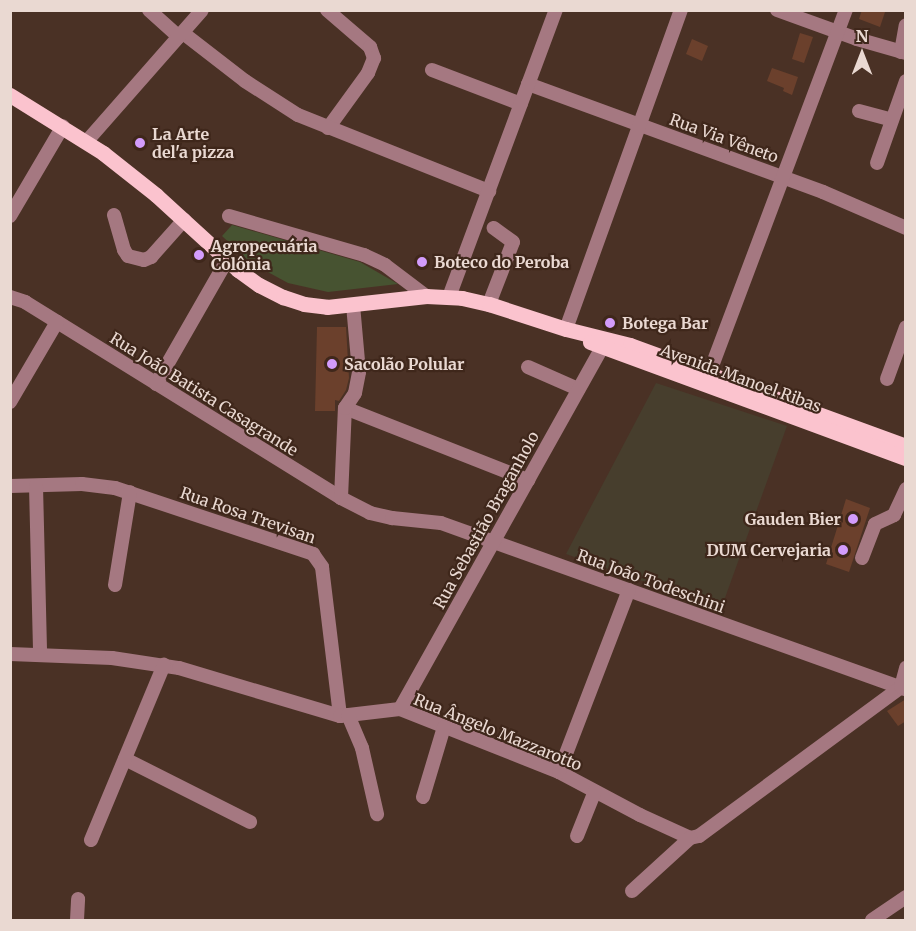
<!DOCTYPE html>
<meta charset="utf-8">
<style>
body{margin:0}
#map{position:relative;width:916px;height:931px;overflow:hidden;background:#4a3125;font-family:Merriweather,serif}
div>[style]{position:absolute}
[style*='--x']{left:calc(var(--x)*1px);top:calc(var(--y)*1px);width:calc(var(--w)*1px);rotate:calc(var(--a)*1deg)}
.education>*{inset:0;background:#473e2d}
.green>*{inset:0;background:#475331}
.building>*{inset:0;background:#6b402c}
.minor>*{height:14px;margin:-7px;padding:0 7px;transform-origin:7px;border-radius:7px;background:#a57881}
.major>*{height:15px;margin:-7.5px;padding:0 7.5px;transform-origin:7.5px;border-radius:7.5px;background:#fbc3ce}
.dots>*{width:16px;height:16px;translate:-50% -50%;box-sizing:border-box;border:3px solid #3f271b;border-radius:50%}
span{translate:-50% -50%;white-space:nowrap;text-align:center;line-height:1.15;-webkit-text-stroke:4.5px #3f271b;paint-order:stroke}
.poi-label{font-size:16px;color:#ead9d2;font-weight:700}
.left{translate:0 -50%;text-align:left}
.right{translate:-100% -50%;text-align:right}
.street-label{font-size:16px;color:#ead9d2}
.frame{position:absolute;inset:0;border:12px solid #ead9d2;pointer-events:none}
.north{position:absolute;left:832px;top:24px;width:60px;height:60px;-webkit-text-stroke:4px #3f271b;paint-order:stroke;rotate:0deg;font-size:16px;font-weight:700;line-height:24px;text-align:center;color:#ead9d2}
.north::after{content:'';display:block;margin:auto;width:21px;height:27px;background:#ead9d2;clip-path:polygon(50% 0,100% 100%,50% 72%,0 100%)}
</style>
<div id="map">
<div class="education">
<i style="clip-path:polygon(656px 383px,787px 426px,721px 609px,566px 554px)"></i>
</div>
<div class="green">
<i style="clip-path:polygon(232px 225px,360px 262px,398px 284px,328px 292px,288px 283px,251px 263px,222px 236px)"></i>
</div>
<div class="building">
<i style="clip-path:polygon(862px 10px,885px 12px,880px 27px,859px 19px)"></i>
<i style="clip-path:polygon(800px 33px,813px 37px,804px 63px,792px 59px)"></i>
<i style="clip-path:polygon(692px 39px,708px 46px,702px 61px,686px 54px)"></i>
<i style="clip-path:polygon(772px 68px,798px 77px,792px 95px,783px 91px,784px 88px,767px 81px)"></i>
<i style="clip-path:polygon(317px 327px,346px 327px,349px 378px,346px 390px,339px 401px,335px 400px,335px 411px,315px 411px)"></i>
<i style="clip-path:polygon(846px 499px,870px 508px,849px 572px,826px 564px)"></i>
<i style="clip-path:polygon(906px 699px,906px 721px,898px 726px,887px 711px)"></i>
</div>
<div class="minor">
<i style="--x:149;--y:10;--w:40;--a:42"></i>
<i style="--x:327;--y:10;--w:57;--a:40.7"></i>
<i style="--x:370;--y:47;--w:12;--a:70"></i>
<i style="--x:374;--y:58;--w:16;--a:112"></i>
<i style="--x:368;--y:73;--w:68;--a:126"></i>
<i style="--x:777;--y:10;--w:85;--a:19.9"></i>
<i style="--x:857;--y:39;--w:51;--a:15.9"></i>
<i style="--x:183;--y:33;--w:78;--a:37.7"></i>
<i style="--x:245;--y:81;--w:63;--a:32.7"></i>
<i style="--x:298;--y:115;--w:206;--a:21.7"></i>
<i style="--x:901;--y:52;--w:27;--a:-80"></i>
<i style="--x:432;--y:70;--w:95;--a:20.9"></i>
<i style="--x:528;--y:84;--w:314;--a:20.1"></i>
<i style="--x:823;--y:192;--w:90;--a:23.4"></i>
<i style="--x:859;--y:111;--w:34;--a:15"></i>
<i style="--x:87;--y:141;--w:174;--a:-48.7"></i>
<i style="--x:877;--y:163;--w:87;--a:-70.5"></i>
<i style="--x:114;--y:215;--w:36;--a:74"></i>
<i style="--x:124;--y:250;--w:7;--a:56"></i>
<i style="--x:128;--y:256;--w:16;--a:14"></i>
<i style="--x:144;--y:260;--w:8;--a:-23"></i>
<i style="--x:151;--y:257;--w:50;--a:-48.3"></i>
<i style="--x:10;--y:216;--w:104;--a:-59.5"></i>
<i style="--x:229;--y:216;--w:141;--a:16.1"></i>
<i style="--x:364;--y:255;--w:23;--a:25"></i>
<i style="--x:385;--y:265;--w:51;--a:37.1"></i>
<i style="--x:10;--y:297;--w:16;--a:18"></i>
<i style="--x:25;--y:302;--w:372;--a:31.8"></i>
<i style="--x:341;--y:498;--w:33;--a:27"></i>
<i style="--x:370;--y:513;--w:23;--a:13"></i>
<i style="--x:392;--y:518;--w:49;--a:5.8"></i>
<i style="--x:441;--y:523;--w:493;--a:19.7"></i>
<i style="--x:449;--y:297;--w:306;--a:-69.6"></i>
<i style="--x:489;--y:304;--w:66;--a:-68.8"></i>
<i style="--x:513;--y:242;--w:24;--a:-144"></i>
<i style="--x:566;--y:329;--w:339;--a:-70.2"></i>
<i style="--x:528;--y:367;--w:55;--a:23.7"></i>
<i style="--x:709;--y:374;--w:389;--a:-69.4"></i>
<i style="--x:887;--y:379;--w:55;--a:-69.9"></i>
<i style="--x:156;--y:384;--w:143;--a:-60.2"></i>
<i style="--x:10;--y:402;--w:93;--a:-59.6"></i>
<i style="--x:345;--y:408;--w:197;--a:21.5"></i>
<i style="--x:10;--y:486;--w:72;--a:-1.6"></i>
<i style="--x:82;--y:484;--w:33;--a:7"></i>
<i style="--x:115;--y:488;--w:209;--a:18.4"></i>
<i style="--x:313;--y:554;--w:16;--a:55"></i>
<i style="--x:322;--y:567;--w:150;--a:83.1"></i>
<i style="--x:36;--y:486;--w:168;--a:88.6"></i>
<i style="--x:341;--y:498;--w:90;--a:-87.5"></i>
<i style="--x:345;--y:408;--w:18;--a:-56"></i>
<i style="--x:355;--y:393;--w:21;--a:-79"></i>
<i style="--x:359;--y:372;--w:67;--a:-95.1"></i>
<i style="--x:862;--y:558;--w:36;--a:-69"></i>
<i style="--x:875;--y:524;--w:21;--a:-25"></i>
<i style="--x:894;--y:515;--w:29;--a:-65"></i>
<i style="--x:115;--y:585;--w:94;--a:-80.8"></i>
<i style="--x:10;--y:654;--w:102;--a:2.2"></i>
<i style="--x:112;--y:658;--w:68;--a:8.5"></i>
<i style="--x:179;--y:668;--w:168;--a:16.6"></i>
<i style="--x:340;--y:716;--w:60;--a:-6.7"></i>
<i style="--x:400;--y:709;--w:171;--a:21.6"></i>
<i style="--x:559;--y:772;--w:92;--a:28"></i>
<i style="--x:640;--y:815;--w:55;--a:24.7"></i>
<i style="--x:690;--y:838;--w:9;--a:-13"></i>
<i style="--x:699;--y:836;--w:251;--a:-36.4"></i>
<i style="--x:901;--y:687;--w:20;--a:-75"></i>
<i style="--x:400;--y:709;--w:415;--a:-60.8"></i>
<i style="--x:348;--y:715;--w:36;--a:67"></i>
<i style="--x:362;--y:748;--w:68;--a:77.2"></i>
<i style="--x:125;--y:759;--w:140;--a:26.7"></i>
<i style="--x:559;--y:772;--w:195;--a:-69"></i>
<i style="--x:423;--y:797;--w:73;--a:-73.3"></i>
<i style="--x:577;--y:836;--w:48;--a:-68.2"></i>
<i style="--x:91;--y:840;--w:190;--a:-67.4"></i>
<i style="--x:632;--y:891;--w:79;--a:-42.4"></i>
<i style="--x:77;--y:920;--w:21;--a:-87"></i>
<i style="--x:872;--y:920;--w:41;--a:-34.1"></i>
</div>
<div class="major">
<i style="--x:10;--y:95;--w:110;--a:31.9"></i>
<i style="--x:103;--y:153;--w:68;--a:38.4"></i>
<i style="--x:156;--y:195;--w:111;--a:42.4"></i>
<i style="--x:238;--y:270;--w:26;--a:36"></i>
<i style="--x:259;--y:285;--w:27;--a:27"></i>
<i style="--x:283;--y:297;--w:22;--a:18"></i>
<i style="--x:304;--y:304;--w:23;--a:7"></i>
<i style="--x:327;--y:307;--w:100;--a:-6.3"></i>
<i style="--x:426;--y:296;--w:36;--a:3"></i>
<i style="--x:462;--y:298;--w:28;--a:13"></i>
<i style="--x:489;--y:304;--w:81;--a:18"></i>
<i style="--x:566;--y:329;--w:66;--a:14"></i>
<i style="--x:630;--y:345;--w:294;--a:20.1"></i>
<i style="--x:590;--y:342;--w:337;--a:20.2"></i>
</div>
<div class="dots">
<i style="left:140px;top:143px;background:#d39cfc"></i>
<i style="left:199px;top:255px;background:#d39cfc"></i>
<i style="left:422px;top:262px;background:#d39cfc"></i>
<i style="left:610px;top:323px;background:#d39cfc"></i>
<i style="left:332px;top:364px;background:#d39cfc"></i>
<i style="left:853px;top:519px;background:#d39cfc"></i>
<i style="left:843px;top:550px;background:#d39cfc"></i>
</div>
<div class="poi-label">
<span class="left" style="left:152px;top:143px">La Arte<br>del'a pizza</span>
<span class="left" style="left:211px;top:255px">Agropecuária<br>Colônia</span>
<span class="left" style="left:434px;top:262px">Boteco do Peroba</span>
<span class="left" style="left:622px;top:323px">Botega Bar</span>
<span class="left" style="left:344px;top:364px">Sacolão Polular</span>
<span class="right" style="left:841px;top:519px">Gauden Bier</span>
<span class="right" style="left:831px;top:550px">DUM Cervejaria</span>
</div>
<div class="street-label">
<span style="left:724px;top:138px;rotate:20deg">Rua Via Vêneto</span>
<span style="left:741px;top:378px;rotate:20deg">Avenida Manoel Ribas</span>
<span style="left:204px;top:394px;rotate:32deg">Rua João Batista Casagrande</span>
<span style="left:248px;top:515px;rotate:19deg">Rua Rosa Trevisan</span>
<span style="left:486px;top:520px;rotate:-61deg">Rua Sebastião Braganholo</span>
<span style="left:651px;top:581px;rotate:20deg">Rua João Todeschini</span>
<span style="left:498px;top:732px;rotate:22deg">Rua Ângelo Mazzarotto</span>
</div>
<div class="frame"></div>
<div class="north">N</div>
</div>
